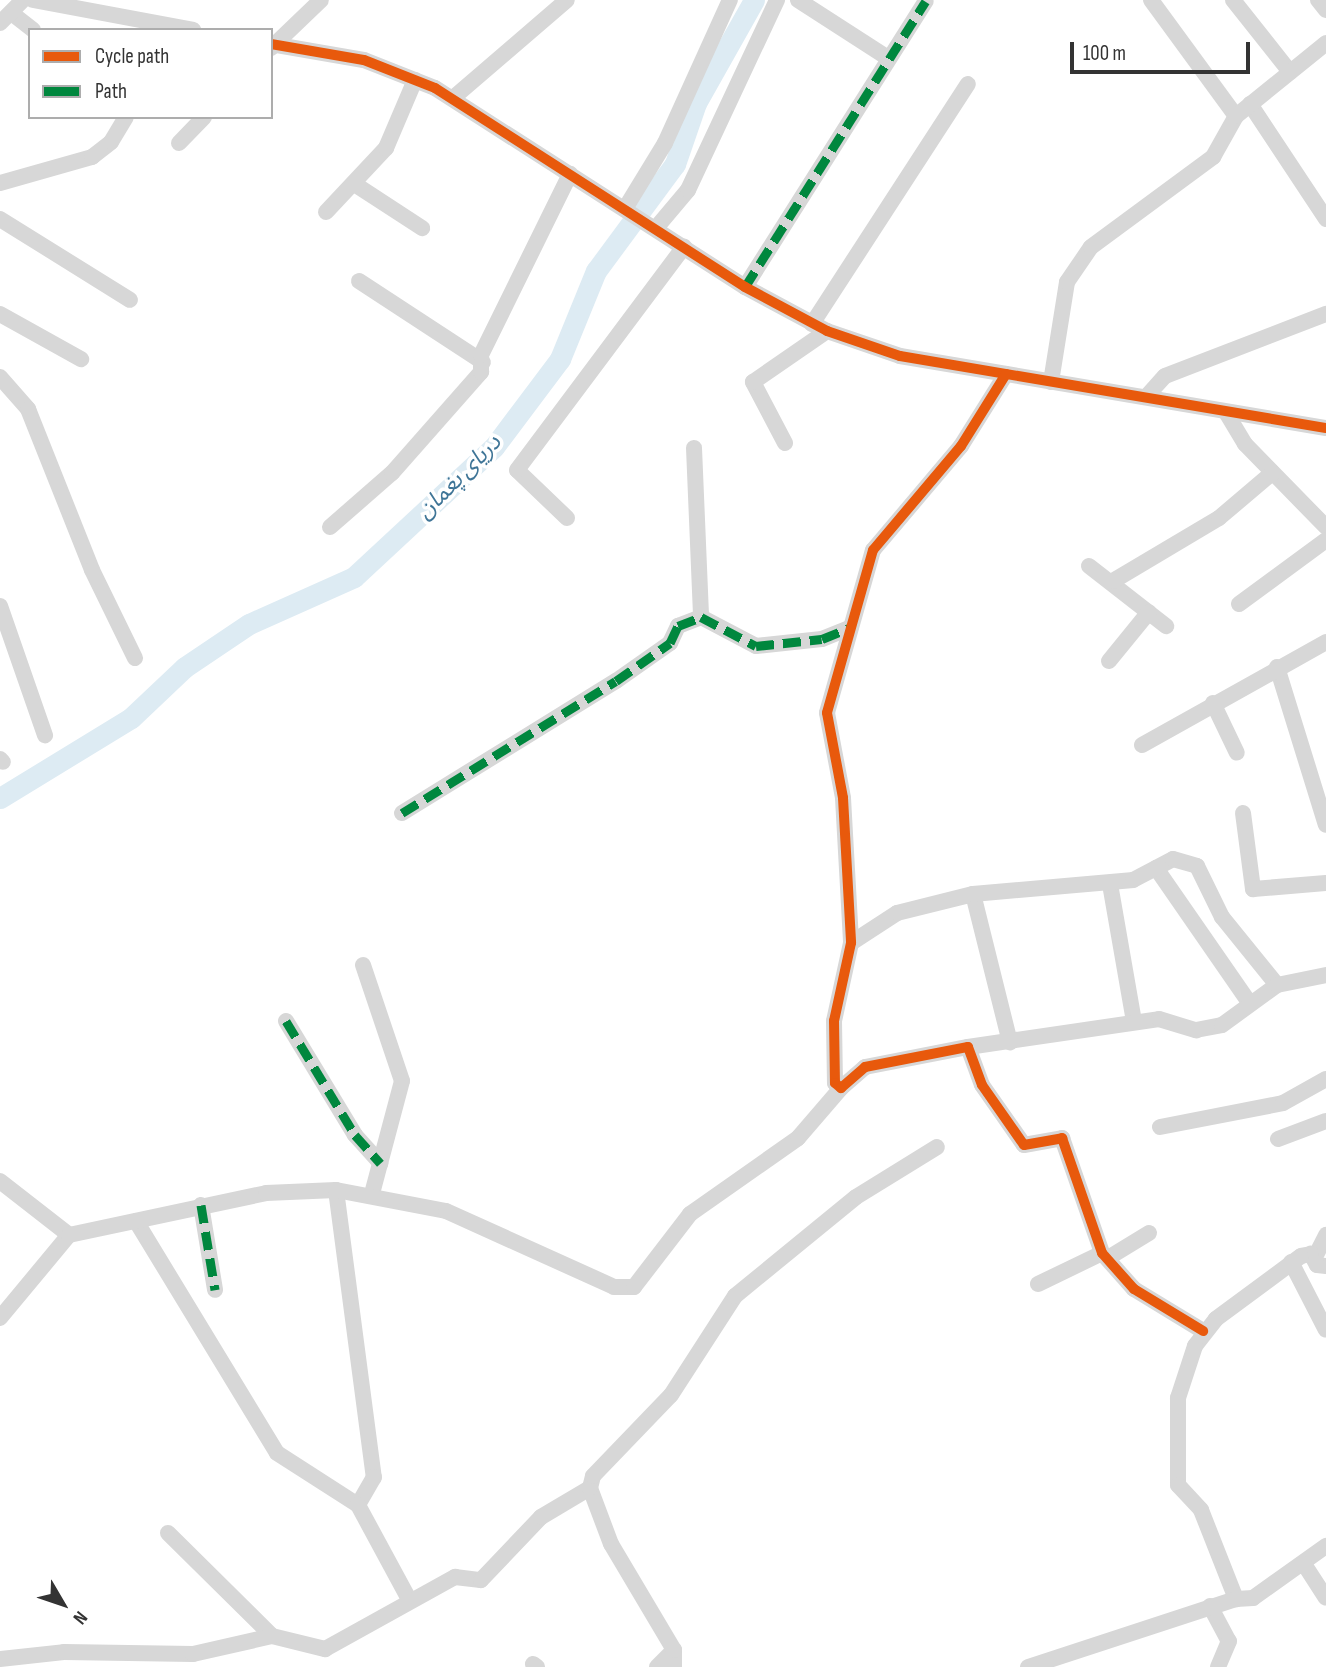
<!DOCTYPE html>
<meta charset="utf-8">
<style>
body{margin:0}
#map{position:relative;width:1326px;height:1667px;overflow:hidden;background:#fff;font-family:"Sofia Sans Condensed","Noto Sans Arabic",sans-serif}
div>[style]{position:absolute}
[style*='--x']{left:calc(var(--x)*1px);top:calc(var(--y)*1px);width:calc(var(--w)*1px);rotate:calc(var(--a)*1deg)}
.river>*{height:21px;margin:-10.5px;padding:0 10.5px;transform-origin:10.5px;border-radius:10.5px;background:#ddebf3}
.minor>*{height:16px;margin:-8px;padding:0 8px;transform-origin:8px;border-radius:8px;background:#d7d7d7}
.quiet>*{height:9px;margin-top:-4.5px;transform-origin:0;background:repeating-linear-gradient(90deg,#00873e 0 18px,transparent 0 27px)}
.cycleway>*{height:10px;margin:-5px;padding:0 5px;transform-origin:5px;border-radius:5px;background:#e8590c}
span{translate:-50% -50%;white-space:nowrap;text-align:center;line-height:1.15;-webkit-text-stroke:7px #fff;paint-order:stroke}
.water-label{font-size:23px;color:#3f7597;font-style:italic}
.legend{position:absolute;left:28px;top:28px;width:245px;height:91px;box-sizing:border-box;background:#fff;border:2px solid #adadad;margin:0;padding:9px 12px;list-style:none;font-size:21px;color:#333}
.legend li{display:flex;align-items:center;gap:14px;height:35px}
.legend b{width:35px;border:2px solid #adadad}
.north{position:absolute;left:28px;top:1569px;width:70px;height:70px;-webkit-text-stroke:5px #fff;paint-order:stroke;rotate:129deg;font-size:19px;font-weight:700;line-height:28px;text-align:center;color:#333}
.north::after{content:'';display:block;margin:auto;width:24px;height:32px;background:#333;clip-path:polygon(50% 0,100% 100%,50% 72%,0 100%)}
.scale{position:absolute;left:1070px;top:42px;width:180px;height:32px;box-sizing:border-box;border:4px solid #333;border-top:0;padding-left:9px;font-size:21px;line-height:24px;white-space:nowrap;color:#333;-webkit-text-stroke:5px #fff;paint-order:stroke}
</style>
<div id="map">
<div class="river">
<i style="--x:0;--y:798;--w:153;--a:-31.4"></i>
<i style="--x:131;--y:718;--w:74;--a:-43.4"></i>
<i style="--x:185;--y:667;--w:77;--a:-33.9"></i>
<i style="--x:249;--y:624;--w:115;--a:-24.1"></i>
<i style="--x:354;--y:577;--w:191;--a:-42.9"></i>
<i style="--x:494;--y:447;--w:110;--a:-53.1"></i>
<i style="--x:560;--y:359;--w:95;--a:-67.8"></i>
<i style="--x:596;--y:271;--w:133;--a:-53.6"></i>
<i style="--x:675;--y:164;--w:65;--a:-71"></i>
<i style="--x:696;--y:103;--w:118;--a:-60.6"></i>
</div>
<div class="minor">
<i style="--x:33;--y:0;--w:163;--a:10.6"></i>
<i style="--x:798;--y:0;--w:107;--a:32.8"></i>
<i style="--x:1151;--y:0;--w:144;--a:53.8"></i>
<i style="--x:1233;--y:0;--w:92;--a:51.6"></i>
<i style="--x:1318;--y:0;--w:13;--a:51"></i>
<i style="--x:14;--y:15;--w:24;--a:38"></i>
<i style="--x:0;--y:23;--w:33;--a:-45"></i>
<i style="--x:271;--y:44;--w:94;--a:9.8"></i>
<i style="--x:364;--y:60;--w:76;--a:21.5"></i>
<i style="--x:435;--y:88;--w:368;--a:32.7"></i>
<i style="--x:745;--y:287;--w:93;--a:28.2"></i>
<i style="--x:827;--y:331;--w:77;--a:18.9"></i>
<i style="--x:900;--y:356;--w:432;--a:9.6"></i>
<i style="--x:271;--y:48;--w:69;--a:-43.8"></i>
<i style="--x:453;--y:98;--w:150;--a:-40.7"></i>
<i style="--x:1250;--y:104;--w:138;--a:56.5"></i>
<i style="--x:179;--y:143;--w:36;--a:-46"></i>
<i style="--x:0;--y:183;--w:96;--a:-15.8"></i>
<i style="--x:92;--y:157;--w:24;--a:-38"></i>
<i style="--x:111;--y:142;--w:29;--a:-59"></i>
<i style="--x:356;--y:185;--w:79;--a:33.1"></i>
<i style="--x:626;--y:207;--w:75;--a:-58.6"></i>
<i style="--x:665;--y:143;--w:157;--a:-65.6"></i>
<i style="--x:326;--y:212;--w:88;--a:-46.8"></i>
<i style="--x:386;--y:148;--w:74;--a:-66.9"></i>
<i style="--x:0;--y:219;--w:153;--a:31.9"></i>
<i style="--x:656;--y:228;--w:50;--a:-49.9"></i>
<i style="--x:688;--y:190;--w:210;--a:-64.9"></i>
<i style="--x:359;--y:281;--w:148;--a:33.2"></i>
<i style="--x:745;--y:287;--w:338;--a:-57.7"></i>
<i style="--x:0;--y:314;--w:93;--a:29.1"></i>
<i style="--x:812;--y:324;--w:286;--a:-57"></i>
<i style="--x:1006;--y:374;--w:85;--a:122"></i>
<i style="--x:961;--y:446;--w:136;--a:130.2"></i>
<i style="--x:873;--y:550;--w:169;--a:105.8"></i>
<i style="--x:827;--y:713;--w:86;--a:79.3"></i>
<i style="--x:843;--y:798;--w:145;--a:86.8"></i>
<i style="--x:851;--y:943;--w:80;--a:102.3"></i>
<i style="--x:834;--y:1021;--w:62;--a:89.1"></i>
<i style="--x:835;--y:1083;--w:8;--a:40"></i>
<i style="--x:841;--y:1088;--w:32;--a:-41"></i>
<i style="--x:865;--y:1067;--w:105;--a:-11"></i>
<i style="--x:968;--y:1047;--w:40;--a:69.8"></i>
<i style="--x:982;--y:1085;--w:73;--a:55"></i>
<i style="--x:1024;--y:1145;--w:39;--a:-10"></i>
<i style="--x:1062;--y:1138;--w:122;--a:70.8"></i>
<i style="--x:1102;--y:1253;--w:48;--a:48.4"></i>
<i style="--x:1134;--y:1289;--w:81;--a:31.3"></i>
<i style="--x:0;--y:377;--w:43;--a:48.8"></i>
<i style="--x:28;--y:409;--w:173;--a:68.3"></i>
<i style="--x:92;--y:570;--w:98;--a:64"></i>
<i style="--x:1051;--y:382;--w:101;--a:-80.9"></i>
<i style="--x:1067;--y:282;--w:42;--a:-55.6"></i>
<i style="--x:1091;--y:247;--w:152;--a:-36.4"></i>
<i style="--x:1213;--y:157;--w:47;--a:-60.7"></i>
<i style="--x:1236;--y:116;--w:116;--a:-39"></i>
<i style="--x:1146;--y:397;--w:28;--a:-48"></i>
<i style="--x:1165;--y:376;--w:173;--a:-21.1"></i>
<i style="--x:1227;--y:414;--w:35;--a:59"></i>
<i style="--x:1245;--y:444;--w:116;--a:45.7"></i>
<i style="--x:785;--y:443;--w:69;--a:-117.7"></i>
<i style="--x:753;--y:382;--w:90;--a:-34.6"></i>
<i style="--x:694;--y:448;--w:169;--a:87.6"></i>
<i style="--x:567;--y:518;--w:69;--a:-136.2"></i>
<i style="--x:517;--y:470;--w:279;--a:-53.2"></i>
<i style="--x:330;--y:527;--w:82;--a:-41.1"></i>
<i style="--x:392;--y:473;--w:135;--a:-48.6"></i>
<i style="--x:481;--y:372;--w:17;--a:-90"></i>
<i style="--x:481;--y:355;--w:202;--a:-63.8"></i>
<i style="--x:1089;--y:566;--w:98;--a:37.9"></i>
<i style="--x:1113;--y:581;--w:123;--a:-30.7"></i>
<i style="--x:1219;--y:518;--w:70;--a:-40.3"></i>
<i style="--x:1239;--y:604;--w:108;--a:-36.3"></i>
<i style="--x:0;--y:606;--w:137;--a:70.8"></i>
<i style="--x:1109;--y:661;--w:63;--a:-50.8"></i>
<i style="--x:1277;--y:667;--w:165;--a:72.8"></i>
<i style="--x:1213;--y:703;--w:55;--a:64.4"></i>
<i style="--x:1142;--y:745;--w:211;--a:-29.2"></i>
<i style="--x:0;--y:759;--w:4;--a:45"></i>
<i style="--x:402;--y:813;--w:251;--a:-31.7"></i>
<i style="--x:616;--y:681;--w:66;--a:-35.1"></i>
<i style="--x:670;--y:643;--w:19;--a:-65"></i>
<i style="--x:678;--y:626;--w:25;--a:-21"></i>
<i style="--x:701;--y:617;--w:62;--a:27.8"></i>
<i style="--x:756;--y:646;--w:66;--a:-6.1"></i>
<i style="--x:822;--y:639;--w:31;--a:-22"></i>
<i style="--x:1243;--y:813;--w:77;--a:82.5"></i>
<i style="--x:1253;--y:889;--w:73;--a:-4.7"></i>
<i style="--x:1156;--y:868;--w:165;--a:55.3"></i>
<i style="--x:1110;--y:884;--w:140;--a:80.1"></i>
<i style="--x:973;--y:894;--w:153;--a:76"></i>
<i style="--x:851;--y:943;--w:55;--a:-33.1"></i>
<i style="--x:897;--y:913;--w:78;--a:-14"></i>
<i style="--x:973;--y:894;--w:161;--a:-5"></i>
<i style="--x:1133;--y:880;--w:45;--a:-27.7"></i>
<i style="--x:1173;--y:859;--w:25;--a:16"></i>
<i style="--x:1197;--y:866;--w:57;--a:63.9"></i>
<i style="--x:1222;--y:917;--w:87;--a:51"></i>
<i style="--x:363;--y:965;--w:122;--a:71.4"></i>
<i style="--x:402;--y:1081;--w:117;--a:104.9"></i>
<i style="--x:286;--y:1021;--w:133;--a:58.8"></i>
<i style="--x:355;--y:1135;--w:38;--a:48"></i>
<i style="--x:968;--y:1047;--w:193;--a:-8.3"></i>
<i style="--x:1159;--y:1019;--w:39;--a:17"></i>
<i style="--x:1196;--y:1030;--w:26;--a:-11"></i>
<i style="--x:1222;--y:1025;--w:68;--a:-36"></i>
<i style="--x:1277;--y:985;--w:50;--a:-11.5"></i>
<i style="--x:1160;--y:1127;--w:125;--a:-11"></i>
<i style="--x:1283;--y:1103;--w:49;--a:-29.2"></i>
<i style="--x:1278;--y:1139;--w:51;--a:-20.6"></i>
<i style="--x:0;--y:1181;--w:88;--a:38"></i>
<i style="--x:336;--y:1190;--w:290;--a:82.5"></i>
<i style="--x:374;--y:1477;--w:32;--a:120"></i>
<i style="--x:201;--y:1205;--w:86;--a:80.6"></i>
<i style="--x:136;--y:1221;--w:271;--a:58.7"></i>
<i style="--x:277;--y:1453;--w:96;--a:32.7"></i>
<i style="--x:358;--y:1505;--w:109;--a:61.6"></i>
<i style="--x:1315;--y:1257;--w:25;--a:-63"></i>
<i style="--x:1108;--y:1258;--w:48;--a:-31.4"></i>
<i style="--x:1291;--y:1262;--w:76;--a:62.8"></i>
<i style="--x:1326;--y:1266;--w:9;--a:-174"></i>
<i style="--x:1317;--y:1265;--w:13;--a:-119"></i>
<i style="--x:1311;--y:1254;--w:10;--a:169"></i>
<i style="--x:1301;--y:1256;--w:106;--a:143.5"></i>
<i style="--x:1216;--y:1319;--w:34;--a:128"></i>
<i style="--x:1195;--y:1346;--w:55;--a:108.1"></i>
<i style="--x:1178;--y:1398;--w:87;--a:90"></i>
<i style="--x:1178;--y:1485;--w:34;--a:47"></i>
<i style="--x:1201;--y:1510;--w:96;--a:68.5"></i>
<i style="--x:1236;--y:1599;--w:17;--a:-3"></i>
<i style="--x:1253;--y:1598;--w:90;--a:-35.5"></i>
<i style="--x:1038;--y:1284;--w:71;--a:-25.8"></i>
<i style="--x:0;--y:1318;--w:108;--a:-50.3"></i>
<i style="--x:69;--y:1235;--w:201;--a:-12"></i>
<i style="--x:266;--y:1193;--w:70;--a:-2.5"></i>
<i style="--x:336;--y:1190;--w:112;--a:10.8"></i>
<i style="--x:446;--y:1211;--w:184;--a:24.3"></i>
<i style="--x:614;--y:1287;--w:20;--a:0"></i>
<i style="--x:634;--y:1287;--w:92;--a:-52.5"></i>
<i style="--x:690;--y:1214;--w:132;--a:-35.1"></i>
<i style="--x:798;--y:1138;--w:66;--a:-49.3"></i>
<i style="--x:168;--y:1533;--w:146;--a:44.7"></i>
<i style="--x:272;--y:1636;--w:55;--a:13.8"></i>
<i style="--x:325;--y:1649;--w:149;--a:-29"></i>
<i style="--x:455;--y:1577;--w:26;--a:7"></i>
<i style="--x:481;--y:1580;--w:87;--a:-46.4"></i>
<i style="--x:541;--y:1517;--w:57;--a:-30.6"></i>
<i style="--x:1304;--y:1564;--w:40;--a:57.1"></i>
<i style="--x:1210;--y:1606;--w:40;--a:62"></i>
<i style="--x:1229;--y:1641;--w:28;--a:113"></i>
<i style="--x:0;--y:1659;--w:64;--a:-6.2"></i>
<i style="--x:64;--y:1652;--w:129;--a:0.9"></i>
<i style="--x:193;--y:1654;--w:81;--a:-12.8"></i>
<i style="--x:533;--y:1664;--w:5;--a:37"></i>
<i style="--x:657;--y:1667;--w:24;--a:-45"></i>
<i style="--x:674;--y:1667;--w:17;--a:-90"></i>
<i style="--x:674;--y:1650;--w:123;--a:-120.7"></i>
<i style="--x:611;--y:1544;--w:60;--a:-110.6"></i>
<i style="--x:590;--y:1488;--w:12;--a:-76"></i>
<i style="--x:593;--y:1476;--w:112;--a:-46.1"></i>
<i style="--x:671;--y:1395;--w:118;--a:-57.1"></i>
<i style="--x:735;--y:1296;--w:156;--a:-39.3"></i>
<i style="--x:856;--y:1197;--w:95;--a:-31.7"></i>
<i style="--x:1028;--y:1667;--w:219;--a:-18.1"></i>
</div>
<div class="quiet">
<i style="--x:745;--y:287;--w:338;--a:-57.7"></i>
<i style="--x:402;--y:813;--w:251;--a:-31.7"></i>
<i style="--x:616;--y:681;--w:66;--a:-35.1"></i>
<i style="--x:670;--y:643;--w:19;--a:-65"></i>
<i style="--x:678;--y:626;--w:25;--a:-21"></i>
<i style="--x:701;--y:617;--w:62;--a:27.8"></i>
<i style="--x:756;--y:646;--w:66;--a:-6.1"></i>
<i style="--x:822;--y:639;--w:31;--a:-22"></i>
<i style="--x:286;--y:1021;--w:133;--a:58.8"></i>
<i style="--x:355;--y:1135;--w:38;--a:48"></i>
<i style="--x:201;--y:1205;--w:86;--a:80.6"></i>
</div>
<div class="cycleway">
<i style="--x:271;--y:44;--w:94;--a:9.8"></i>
<i style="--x:364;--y:60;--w:76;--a:21.5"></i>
<i style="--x:435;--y:88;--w:368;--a:32.7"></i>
<i style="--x:745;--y:287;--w:93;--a:28.2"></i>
<i style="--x:827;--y:331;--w:77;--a:18.9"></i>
<i style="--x:900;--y:356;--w:432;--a:9.6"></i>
<i style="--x:1006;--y:374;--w:85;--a:122"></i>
<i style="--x:961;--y:446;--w:136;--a:130.2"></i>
<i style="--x:873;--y:550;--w:169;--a:105.8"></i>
<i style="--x:827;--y:713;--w:86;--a:79.3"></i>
<i style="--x:843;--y:798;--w:145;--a:86.8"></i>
<i style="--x:851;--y:943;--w:80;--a:102.3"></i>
<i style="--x:834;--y:1021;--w:62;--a:89.1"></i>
<i style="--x:835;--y:1083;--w:8;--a:40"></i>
<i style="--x:841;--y:1088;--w:32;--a:-41"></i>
<i style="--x:865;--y:1067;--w:105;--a:-11"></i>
<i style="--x:968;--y:1047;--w:40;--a:69.8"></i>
<i style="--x:982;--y:1085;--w:73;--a:55"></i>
<i style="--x:1024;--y:1145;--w:39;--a:-10"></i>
<i style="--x:1062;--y:1138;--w:122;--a:70.8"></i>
<i style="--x:1102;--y:1253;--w:48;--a:48.4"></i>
<i style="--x:1134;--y:1289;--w:81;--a:31.3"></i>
</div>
<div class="water-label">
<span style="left:459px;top:477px;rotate:-45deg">دریای پغمان</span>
</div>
<ul class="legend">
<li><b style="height:9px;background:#e8590c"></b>Cycle path</li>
<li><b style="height:9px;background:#00873e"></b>Path</li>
</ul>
<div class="north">N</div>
<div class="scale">100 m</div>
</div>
